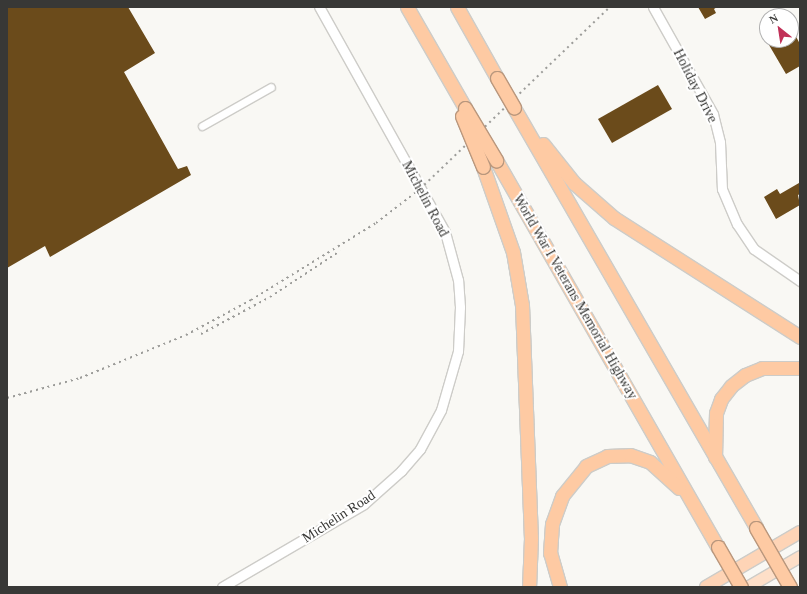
<!DOCTYPE html>
<style>
body{margin:0}
#map{position:relative;width:807px;height:594px;overflow:hidden;background:#f9f8f4;font-family:Georgia,serif}
div>[style]{position:absolute}
[style*='--x']{left:calc(var(--x)*1px);top:calc(var(--y)*1px);width:calc(var(--w)*1px);rotate:calc(var(--a)*1deg)}
.building>*{inset:0;background:#6b4b1b}
.roads{filter:drop-shadow(1px 0 #cdccc8) drop-shadow(-1px 0 #cdccc8) drop-shadow(0 1px #cdccc8) drop-shadow(0 -1px #cdccc8)}
.minor>*{height:7px;margin:-3.5px;padding:0 3.5px;transform-origin:3.5px;border-radius:3.5px;background:#fff}
.tertiary>*{height:9px;margin:-4.5px;padding:0 4.5px;transform-origin:4.5px;border-radius:4.5px;background:#fff}
.primary>*{height:11px;margin:-5.5px;padding:0 5.5px;transform-origin:5.5px;border-radius:5.5px;background:#fedfc8}
.trunk>*{height:12px;margin:-6px;padding:0 6px;transform-origin:6px;border-radius:6px;background:#fed4b6}
.motorway>*{height:13px;margin:-6.5px;padding:0 6.5px;transform-origin:6.5px;border-radius:6.5px;background:#fecaa3}
.rail>*{height:2px;margin-top:-1px;transform-origin:0;background:repeating-linear-gradient(90deg,#9c9c99 0 2px,transparent 0 6px)}
.bridges{filter:drop-shadow(1px 0 #b9977d) drop-shadow(-1px 0 #b9977d) drop-shadow(0 1px #b9977d) drop-shadow(0 -1px #b9977d)}
.motorway-bridge>*{height:13px;margin:-6.5px;padding:0 6.5px;transform-origin:6.5px;border-radius:6.5px;background:#fecaa3}
span{translate:-50% -50%;white-space:nowrap;text-align:center;line-height:1.15;-webkit-text-stroke:4px #fff;paint-order:stroke}
.street-label{font-size:14px;color:#383836}
.frame{position:absolute;inset:0;border:8px solid #383836;pointer-events:none}
.north{position:absolute;left:759px;top:8px;width:40px;height:40px;box-sizing:border-box;background:#fff;border:1px solid #afafaf;border-radius:50%;rotate:330deg;font-size:11px;font-weight:700;line-height:16px;text-align:center;color:#383836}
.north::after{content:'';display:block;margin:auto;width:14px;height:18px;background:#c13158;clip-path:polygon(50% 0,100% 100%,50% 72%,0 100%)}
</style>
<div id="map">
<div class="building">
<i style="clip-path:polygon(7px 7px,128px 7px,155px 53px,124px 72px,178px 169px,187px 166px,191px 175px,50px 257px,45px 246px,7px 268px)"></i>
<i style="clip-path:polygon(698px 7px,717px 7px,714px 9px,716px 13px,705px 19px)"></i>
<i style="clip-path:polygon(793px 31px,800px 44px,800px 66px,786px 74px,769px 45px,777px 40px,791px 40px)"></i>
<i style="clip-path:polygon(658px 85px,672px 109px,612px 143px,598px 119px)"></i>
<i style="clip-path:polygon(799px 183px,800px 194px,798px 195px,800px 205px,776px 219px,764px 197px,777px 189px,780px 194px)"></i>
</div>
<div class="roads">
<div class="minor">
<i style="--x:202;--y:126;--w:79;--a:-29.5"></i>
</div>
<div class="tertiary">
<i style="--x:653;--y:7;--w:123;--a:60.7"></i>
<i style="--x:713;--y:114;--w:29;--a:76"></i>
<i style="--x:720;--y:142;--w:47;--a:87.6"></i>
<i style="--x:722;--y:189;--w:38;--a:67"></i>
<i style="--x:737;--y:224;--w:30;--a:56"></i>
<i style="--x:754;--y:249;--w:56;--a:34.8"></i>
<i style="--x:222;--y:587;--w:164;--a:-30.3"></i>
<i style="--x:364;--y:504;--w:50;--a:-41.7"></i>
<i style="--x:401;--y:471;--w:29;--a:-49"></i>
<i style="--x:420;--y:449;--w:44;--a:-61.7"></i>
<i style="--x:441;--y:410;--w:61;--a:-73.9"></i>
<i style="--x:458;--y:351;--w:44;--a:-87.4"></i>
<i style="--x:460;--y:307;--w:27;--a:-94"></i>
<i style="--x:458;--y:280;--w:50;--a:-105.2"></i>
<i style="--x:445;--y:232;--w:258;--a:-119.2"></i>
</div>
<div class="primary">
<i style="--x:747;--y:587;--w:61;--a:-30.3"></i>
</div>
<div class="trunk">
<i style="--x:706;--y:587;--w:109;--a:-30.3"></i>
</div>
<div class="motorway">
<i style="--x:407;--y:7;--w:116;--a:60.1"></i>
<i style="--x:457;--y:7;--w:81;--a:60.6"></i>
<i style="--x:514;--y:108;--w:485;--a:60"></i>
<i style="--x:543;--y:144;--w:50;--a:51.5"></i>
<i style="--x:574;--y:183;--w:53;--a:41.2"></i>
<i style="--x:614;--y:218;--w:221;--a:32.6"></i>
<i style="--x:496;--y:160;--w:446;--a:60.2"></i>
<i style="--x:483;--y:167;--w:90;--a:70.6"></i>
<i style="--x:513;--y:252;--w:54;--a:80.4"></i>
<i style="--x:522;--y:305;--w:233;--a:87.8"></i>
<i style="--x:531;--y:538;--w:49;--a:92.3"></i>
<i style="--x:715;--y:457;--w:44;--a:-88.7"></i>
<i style="--x:716;--y:413;--w:15;--a:-70"></i>
<i style="--x:721;--y:399;--w:16;--a:-52"></i>
<i style="--x:731;--y:386;--w:18;--a:-38"></i>
<i style="--x:745;--y:375;--w:18;--a:-22"></i>
<i style="--x:762;--y:368;--w:38;--a:0"></i>
<i style="--x:560;--y:587;--w:35;--a:-106"></i>
<i style="--x:550;--y:553;--w:29;--a:-86"></i>
<i style="--x:552;--y:524;--w:30;--a:-70"></i>
<i style="--x:562;--y:496;--w:38;--a:-51"></i>
<i style="--x:586;--y:466;--w:23;--a:-25"></i>
<i style="--x:607;--y:456;--w:23;--a:-2"></i>
<i style="--x:630;--y:455;--w:21;--a:19"></i>
<i style="--x:650;--y:462;--w:39;--a:42"></i>
</div>
</div>
<div class="rail">
<i style="--x:201;--y:334;--w:78;--a:-28.2"></i>
<i style="--x:270;--y:297;--w:84;--a:-33.3"></i>
<i style="--x:7;--y:398;--w:76;--a:-15.3"></i>
<i style="--x:80;--y:378;--w:114;--a:-22.1"></i>
<i style="--x:186;--y:335;--w:74;--a:-28.3"></i>
<i style="--x:251;--y:300;--w:147;--a:-31.6"></i>
<i style="--x:376;--y:223;--w:56;--a:-37.7"></i>
<i style="--x:420;--y:189;--w:263;--a:-43.8"></i>
</div>
<div class="bridges">
<div class="motorway-bridge">
<i style="--x:497;--y:78;--w:34;--a:60"></i>
<i style="--x:465;--y:108;--w:61;--a:59.2"></i>
<i style="--x:462;--y:116;--w:55;--a:67.6"></i>
<i style="--x:756;--y:528;--w:68;--a:60"></i>
<i style="--x:718;--y:547;--w:46;--a:60.1"></i>
</div>
</div>
<div class="street-label">
<span style="left:695px;top:86px;rotate:63deg">Holiday Drive</span>
<span style="left:425px;top:199px;rotate:62deg">Michelin Road</span>
<span style="left:575px;top:297px;rotate:60deg">World War I Veterans Memorial Highway</span>
<span style="left:339px;top:517px;rotate:-33deg">Michelin Road</span>
</div>
<div class="frame"></div>
<div class="north">N</div>
</div>
